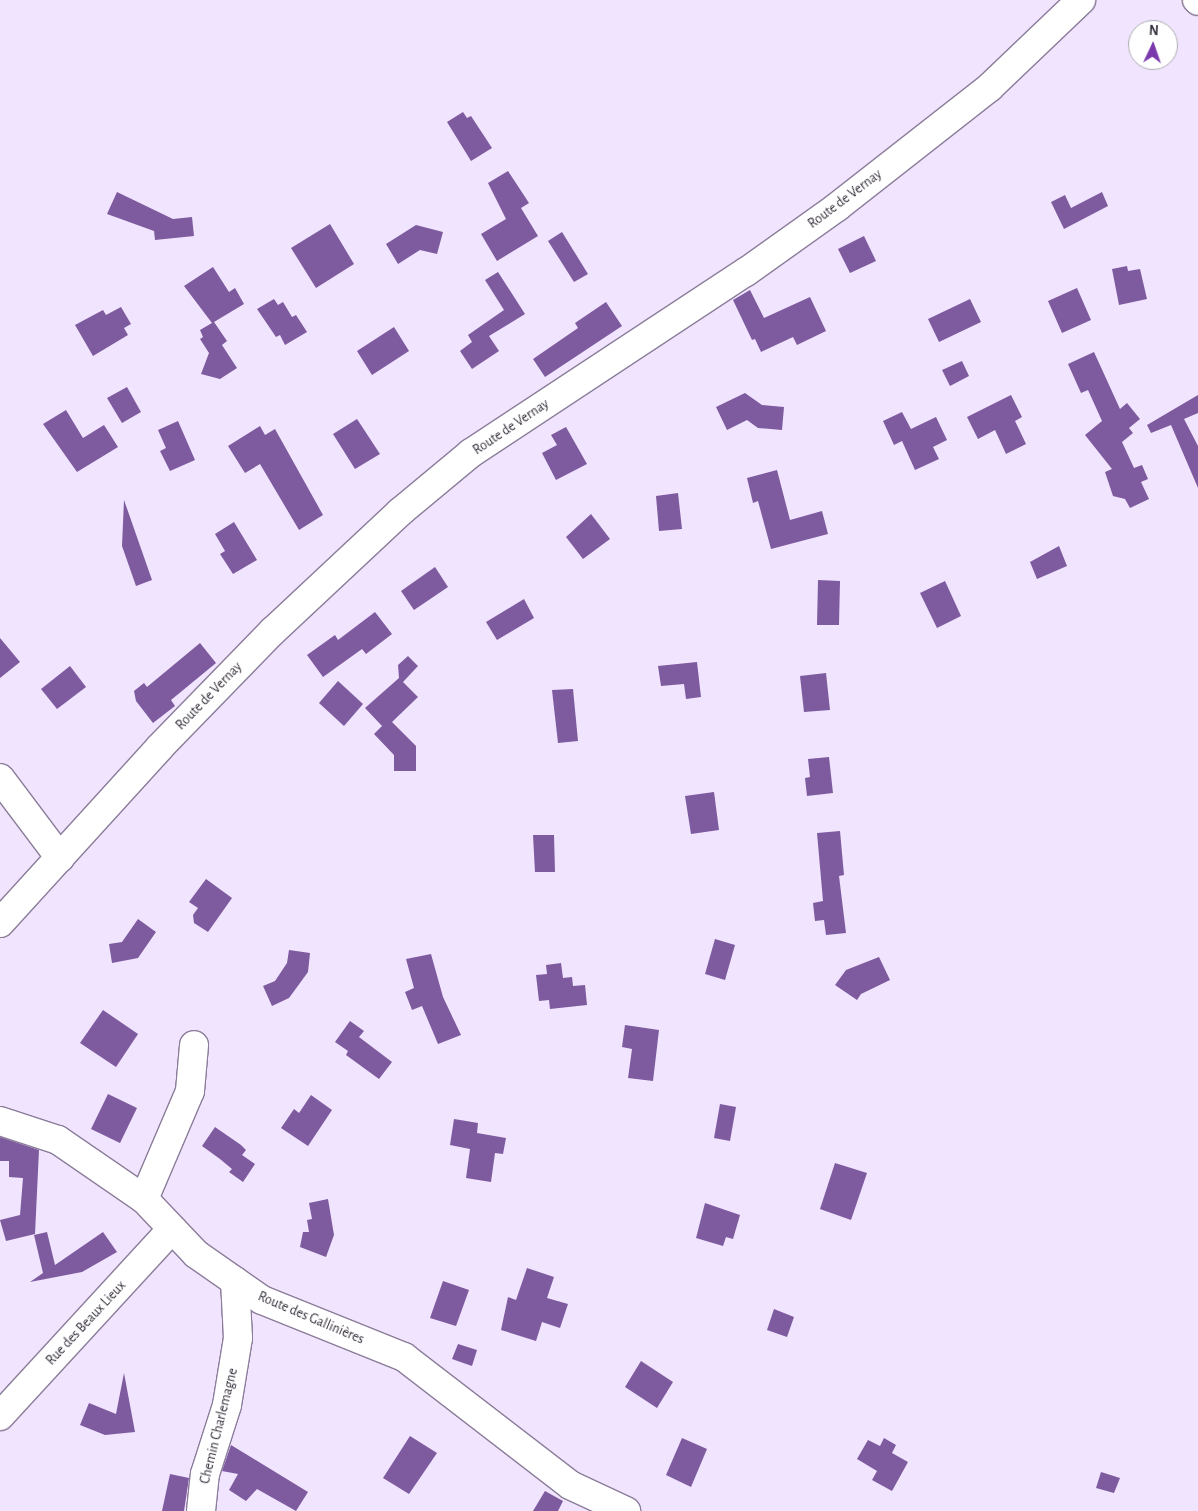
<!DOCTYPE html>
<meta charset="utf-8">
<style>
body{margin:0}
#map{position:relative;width:1198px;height:1511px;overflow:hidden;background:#f0e4fe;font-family:"Alegreya Sans",sans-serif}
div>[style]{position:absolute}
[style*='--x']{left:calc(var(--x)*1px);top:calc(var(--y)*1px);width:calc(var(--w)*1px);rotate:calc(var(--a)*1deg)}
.building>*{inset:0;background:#7e5a9f}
.roads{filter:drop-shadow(1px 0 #8b7d9a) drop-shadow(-1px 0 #8b7d9a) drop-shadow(0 1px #8b7d9a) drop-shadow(0 -1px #8b7d9a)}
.minor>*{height:28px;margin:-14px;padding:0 14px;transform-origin:14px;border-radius:14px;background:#fff}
span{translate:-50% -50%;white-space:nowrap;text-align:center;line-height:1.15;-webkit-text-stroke:5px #fff;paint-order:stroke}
.street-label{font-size:14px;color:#352f3b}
.north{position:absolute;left:1128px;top:20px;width:50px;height:50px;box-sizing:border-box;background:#fff;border:1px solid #aeacb1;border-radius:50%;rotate:3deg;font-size:14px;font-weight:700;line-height:20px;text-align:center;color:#352f3b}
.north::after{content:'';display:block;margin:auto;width:18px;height:22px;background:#7a38ac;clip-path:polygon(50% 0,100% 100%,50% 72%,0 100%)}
</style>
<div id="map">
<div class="building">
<i style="clip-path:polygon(463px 112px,467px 118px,471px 116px,492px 148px,471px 161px,447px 122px)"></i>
<i style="clip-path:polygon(508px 171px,529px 203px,521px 208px,538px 236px,497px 261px,481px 234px,506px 219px,488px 183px)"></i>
<i style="clip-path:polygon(117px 192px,173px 219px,192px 217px,194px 236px,155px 240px,154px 231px,107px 214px)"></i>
<i style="clip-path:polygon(1102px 192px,1108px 206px,1064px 229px,1051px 202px,1065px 195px,1071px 208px)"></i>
<i style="clip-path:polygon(330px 224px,354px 264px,316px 288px,291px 248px)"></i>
<i style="clip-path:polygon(416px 225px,443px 232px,437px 254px,420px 250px,398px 264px,386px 244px)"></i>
<i style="clip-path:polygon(562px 232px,588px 274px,574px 282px,548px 241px)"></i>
<i style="clip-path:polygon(864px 236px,876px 261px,850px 273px,838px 249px)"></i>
<i style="clip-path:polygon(1127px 266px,1128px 271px,1140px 269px,1147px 299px,1119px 305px,1112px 269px)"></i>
<i style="clip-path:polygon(213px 267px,229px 292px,235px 288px,244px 304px,214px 322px,227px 341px,222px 345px,237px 368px,220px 379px,201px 374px,209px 353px,200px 339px,203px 337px,200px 330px,212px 323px,184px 286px)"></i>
<i style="clip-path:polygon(498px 272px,525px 314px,489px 336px,499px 351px,472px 369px,460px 351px,472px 342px,468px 335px,504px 310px,485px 280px)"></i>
<i style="clip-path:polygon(1077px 288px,1091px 320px,1062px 333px,1048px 301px)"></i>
<i style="clip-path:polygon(750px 290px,764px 318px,810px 297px,826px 331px,797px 345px,793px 337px,761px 352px,755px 339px,752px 340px,733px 300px)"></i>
<i style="clip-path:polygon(274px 299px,278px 305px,283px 302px,292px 317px,296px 315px,307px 332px,285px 345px,280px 335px,276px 337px,257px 309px)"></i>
<i style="clip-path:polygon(970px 299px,981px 322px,939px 342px,928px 319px)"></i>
<i style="clip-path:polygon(606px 302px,622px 326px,545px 377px,533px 359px,578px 328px,575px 323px)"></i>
<i style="clip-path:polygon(121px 307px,131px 324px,124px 328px,128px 335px,93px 356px,75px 325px,103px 310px,106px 315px)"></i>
<i style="clip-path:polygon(394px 327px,409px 351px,372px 375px,357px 351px)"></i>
<i style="clip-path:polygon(1094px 352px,1120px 409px,1127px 403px,1140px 419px,1129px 428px,1133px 433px,1122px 442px,1134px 468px,1142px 465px,1148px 479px,1141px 482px,1149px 499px,1130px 508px,1125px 499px,1113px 496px,1105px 472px,1112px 469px,1085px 435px,1102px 421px,1088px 390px,1081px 393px,1068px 364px)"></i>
<i style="clip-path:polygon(962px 361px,969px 376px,950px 386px,942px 370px)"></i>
<i style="clip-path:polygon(127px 387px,141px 412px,122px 423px,107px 398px)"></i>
<i style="clip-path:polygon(745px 393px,762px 405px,784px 407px,782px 430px,758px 428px,747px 420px,727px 430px,716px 407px)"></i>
<i style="clip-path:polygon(1011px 395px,1022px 417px,1015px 421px,1026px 444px,1006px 454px,995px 430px,978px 439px,967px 417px)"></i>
<i style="clip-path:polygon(1198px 395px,1198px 413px,1184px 419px,1198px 446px,1198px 488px,1171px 425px,1151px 433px,1147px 425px)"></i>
<i style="clip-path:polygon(66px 410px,83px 438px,104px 425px,118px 447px,77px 472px,43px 424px)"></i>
<i style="clip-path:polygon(902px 412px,911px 429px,936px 417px,947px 440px,933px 447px,939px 459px,915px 470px,902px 441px,894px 445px,883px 421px)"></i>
<i style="clip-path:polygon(357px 419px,380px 454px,355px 469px,333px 434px)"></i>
<i style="clip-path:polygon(178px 421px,195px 460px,170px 471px,160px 451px,166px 448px,158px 430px)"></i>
<i style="clip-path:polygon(260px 426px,265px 435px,275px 429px,323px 515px,299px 530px,260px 464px,245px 473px,228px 446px)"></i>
<i style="clip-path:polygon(566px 427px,587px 464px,556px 480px,542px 453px,557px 445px,551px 435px)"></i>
<i style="clip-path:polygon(777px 470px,790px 520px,822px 511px,828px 534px,771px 549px,758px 501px,753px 503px,747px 478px)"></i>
<i style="clip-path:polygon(678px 493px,682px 529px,659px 531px,656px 496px)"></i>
<i style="clip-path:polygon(124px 500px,152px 580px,136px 586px,122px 546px)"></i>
<i style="clip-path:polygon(591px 514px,610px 539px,583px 559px,566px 537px)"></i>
<i style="clip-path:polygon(234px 522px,257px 560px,233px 574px,220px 554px,225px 551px,215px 534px)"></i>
<i style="clip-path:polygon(1059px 546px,1067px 566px,1037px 579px,1030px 562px)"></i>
<i style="clip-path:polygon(435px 567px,448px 587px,414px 610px,401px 591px)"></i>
<i style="clip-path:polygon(818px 580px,840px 581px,839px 625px,817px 625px)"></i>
<i style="clip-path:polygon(945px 581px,961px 616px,937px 628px,920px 593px)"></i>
<i style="clip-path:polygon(524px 599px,534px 618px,497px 640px,486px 622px)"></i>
<i style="clip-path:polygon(375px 612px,392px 634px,366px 654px,362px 649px,323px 677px,307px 655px,335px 635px,338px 640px)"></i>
<i style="clip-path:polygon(0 638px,20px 662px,0 678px)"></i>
<i style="clip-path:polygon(200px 643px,216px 663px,171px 700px,175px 706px,153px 723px,136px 701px,134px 691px,144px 683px,147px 687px)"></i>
<i style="clip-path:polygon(408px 656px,418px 666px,403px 682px,418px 697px,392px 722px,416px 746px,416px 771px,394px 771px,394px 755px,374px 734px,382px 726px,365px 708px,399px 678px,398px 665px)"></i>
<i style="clip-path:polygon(697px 662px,701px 697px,686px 699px,684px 684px,661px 686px,658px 666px)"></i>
<i style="clip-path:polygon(70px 666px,86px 687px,57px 709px,41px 689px)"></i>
<i style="clip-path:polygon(826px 673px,830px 710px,804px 712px,800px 676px)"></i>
<i style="clip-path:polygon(338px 681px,363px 704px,344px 726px,319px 703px)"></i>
<i style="clip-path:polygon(573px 689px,578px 741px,558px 743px,552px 690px)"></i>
<i style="clip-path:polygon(829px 757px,833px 793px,807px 796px,805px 778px,810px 777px,808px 759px)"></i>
<i style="clip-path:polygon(714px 792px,719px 830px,691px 834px,685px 796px)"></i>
<i style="clip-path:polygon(840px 831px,844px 875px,839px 876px,846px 933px,826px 935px,824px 920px,815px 921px,813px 903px,823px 901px,817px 833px)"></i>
<i style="clip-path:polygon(533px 835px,554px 835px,555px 872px,535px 872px)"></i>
<i style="clip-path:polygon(206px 879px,232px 898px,208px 932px,194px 923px,193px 915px,198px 908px,189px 902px)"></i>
<i style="clip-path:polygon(138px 919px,156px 932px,138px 958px,112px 963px,109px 944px,122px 942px)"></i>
<i style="clip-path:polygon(715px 939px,735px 945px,725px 980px,705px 974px)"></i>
<i style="clip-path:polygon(289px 950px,310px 953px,308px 972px,289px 998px,272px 1006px,263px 986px,275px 981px,287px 963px)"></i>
<i style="clip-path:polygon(431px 954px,443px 997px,461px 1035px,438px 1044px,422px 1006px,412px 1010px,405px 992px,414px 988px,406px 959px)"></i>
<i style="clip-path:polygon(879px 957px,890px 980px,861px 994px,857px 1000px,835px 985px,846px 970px)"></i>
<i style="clip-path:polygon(561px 963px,563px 978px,572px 977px,573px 986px,585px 985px,587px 1005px,550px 1009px,549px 1000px,539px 1001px,536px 975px,547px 974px,546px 965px)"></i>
<i style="clip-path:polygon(103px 1010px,138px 1034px,116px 1067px,80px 1043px)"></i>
<i style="clip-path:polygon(350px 1021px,364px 1031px,359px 1037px,392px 1062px,379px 1079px,346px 1055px,348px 1051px,335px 1042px)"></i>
<i style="clip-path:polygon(625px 1025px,659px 1030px,653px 1081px,628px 1078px,632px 1049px,622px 1047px)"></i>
<i style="clip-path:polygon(108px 1094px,137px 1108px,120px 1143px,91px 1129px)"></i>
<i style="clip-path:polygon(311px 1095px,332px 1110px,308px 1146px,281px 1128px,294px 1109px,299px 1113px)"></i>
<i style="clip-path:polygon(720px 1104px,736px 1107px,730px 1141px,714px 1138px)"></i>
<i style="clip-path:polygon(454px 1119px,478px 1123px,477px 1133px,506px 1138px,503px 1154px,495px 1153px,491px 1182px,466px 1178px,470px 1149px,450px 1145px)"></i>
<i style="clip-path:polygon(215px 1127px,241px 1145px,246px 1150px,242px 1155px,255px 1164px,243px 1182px,229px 1172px,232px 1169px,220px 1159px,202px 1146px)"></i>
<i style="clip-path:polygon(0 1137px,39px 1150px,35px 1234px,6px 1241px,0 1220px,20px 1215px,23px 1178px,9px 1177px,9px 1161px,0 1161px)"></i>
<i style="clip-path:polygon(835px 1163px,867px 1173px,851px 1220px,820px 1209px)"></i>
<i style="clip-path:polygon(328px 1199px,334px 1235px,326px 1257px,300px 1247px,303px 1232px,309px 1232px,307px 1220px,312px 1219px,309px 1203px)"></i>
<i style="clip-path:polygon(705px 1203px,740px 1215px,733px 1239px,726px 1237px,723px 1246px,696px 1238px)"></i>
<i style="clip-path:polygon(47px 1232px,55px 1265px,103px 1232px,117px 1252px,82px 1272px,30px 1282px,43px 1273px,34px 1235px)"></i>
<i style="clip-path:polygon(527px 1268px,554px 1277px,547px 1298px,568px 1304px,560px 1328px,542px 1322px,536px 1341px,501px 1330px,508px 1297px,516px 1300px)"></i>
<i style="clip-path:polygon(443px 1281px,469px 1290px,456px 1326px,430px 1318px)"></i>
<i style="clip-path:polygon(774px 1309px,794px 1317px,787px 1337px,767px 1330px)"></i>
<i style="clip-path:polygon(458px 1344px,477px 1350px,472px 1366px,452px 1359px)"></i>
<i style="clip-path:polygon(641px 1361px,673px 1382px,657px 1408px,625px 1387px)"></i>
<i style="clip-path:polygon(124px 1373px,135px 1432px,105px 1435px,80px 1425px,89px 1403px,116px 1414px)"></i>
<i style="clip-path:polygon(410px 1436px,437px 1453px,409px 1494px,383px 1478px)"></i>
<i style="clip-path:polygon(682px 1438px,707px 1449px,691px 1487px,666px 1475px)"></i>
<i style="clip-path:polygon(884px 1438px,896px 1445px,892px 1453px,908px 1462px,892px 1491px,872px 1480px,877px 1471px,857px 1459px,868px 1440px,880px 1446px)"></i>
<i style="clip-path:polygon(231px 1445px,308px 1492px,296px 1511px,257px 1489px,246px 1501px,229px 1490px,238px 1474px,222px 1471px)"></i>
<i style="clip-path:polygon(1101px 1472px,1120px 1478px,1114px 1493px,1096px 1488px)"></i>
<i style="clip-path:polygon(170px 1474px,189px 1478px,184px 1511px,162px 1511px)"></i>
<i style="clip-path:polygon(545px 1491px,563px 1501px,558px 1511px,533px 1511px)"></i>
</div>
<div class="roads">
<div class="minor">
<i style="--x:1197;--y:0;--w:1;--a:45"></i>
<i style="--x:0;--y:778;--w:100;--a:53.1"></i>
<i style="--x:0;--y:923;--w:238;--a:-47.7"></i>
<i style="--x:160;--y:747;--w:162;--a:-45.8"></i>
<i style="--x:273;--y:631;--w:174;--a:-43.1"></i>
<i style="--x:400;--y:512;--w:92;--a:-39.7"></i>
<i style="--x:471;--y:453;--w:329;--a:-33.4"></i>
<i style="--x:746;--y:272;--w:112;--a:-35.5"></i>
<i style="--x:837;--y:207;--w:194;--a:-38.1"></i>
<i style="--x:990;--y:87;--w:126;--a:-43.7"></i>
<i style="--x:0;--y:1121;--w:61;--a:18.1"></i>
<i style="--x:58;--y:1140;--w:104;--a:34.5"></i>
<i style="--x:144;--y:1199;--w:76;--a:46.6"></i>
<i style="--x:196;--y:1254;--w:80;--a:34.9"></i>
<i style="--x:262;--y:1300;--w:153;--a:21.9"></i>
<i style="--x:404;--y:1357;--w:210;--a:37.6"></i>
<i style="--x:570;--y:1485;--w:62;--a:24.9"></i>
<i style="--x:144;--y:1199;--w:117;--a:-66.9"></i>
<i style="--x:190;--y:1091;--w:46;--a:-85"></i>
<i style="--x:0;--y:1416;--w:254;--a:-47.4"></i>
<i style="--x:201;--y:1511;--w:37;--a:-84"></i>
<i style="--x:205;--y:1474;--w:72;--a:-72.3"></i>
<i style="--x:227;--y:1405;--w:68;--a:-80.7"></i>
<i style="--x:238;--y:1338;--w:57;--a:-93"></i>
</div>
</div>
<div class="street-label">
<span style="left:845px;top:199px;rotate:-37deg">Route de Vernay</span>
<span style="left:511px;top:427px;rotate:-34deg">Route de Vernay</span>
<span style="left:209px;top:696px;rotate:-46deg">Route de Vernay</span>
<span style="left:311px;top:1318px;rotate:23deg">Route des Gallinières</span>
<span style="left:86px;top:1323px;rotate:-47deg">Rue des Beaux Lieux</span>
<span style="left:219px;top:1426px;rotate:-76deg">Chemin Charlemagne</span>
</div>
<div class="north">N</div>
</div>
